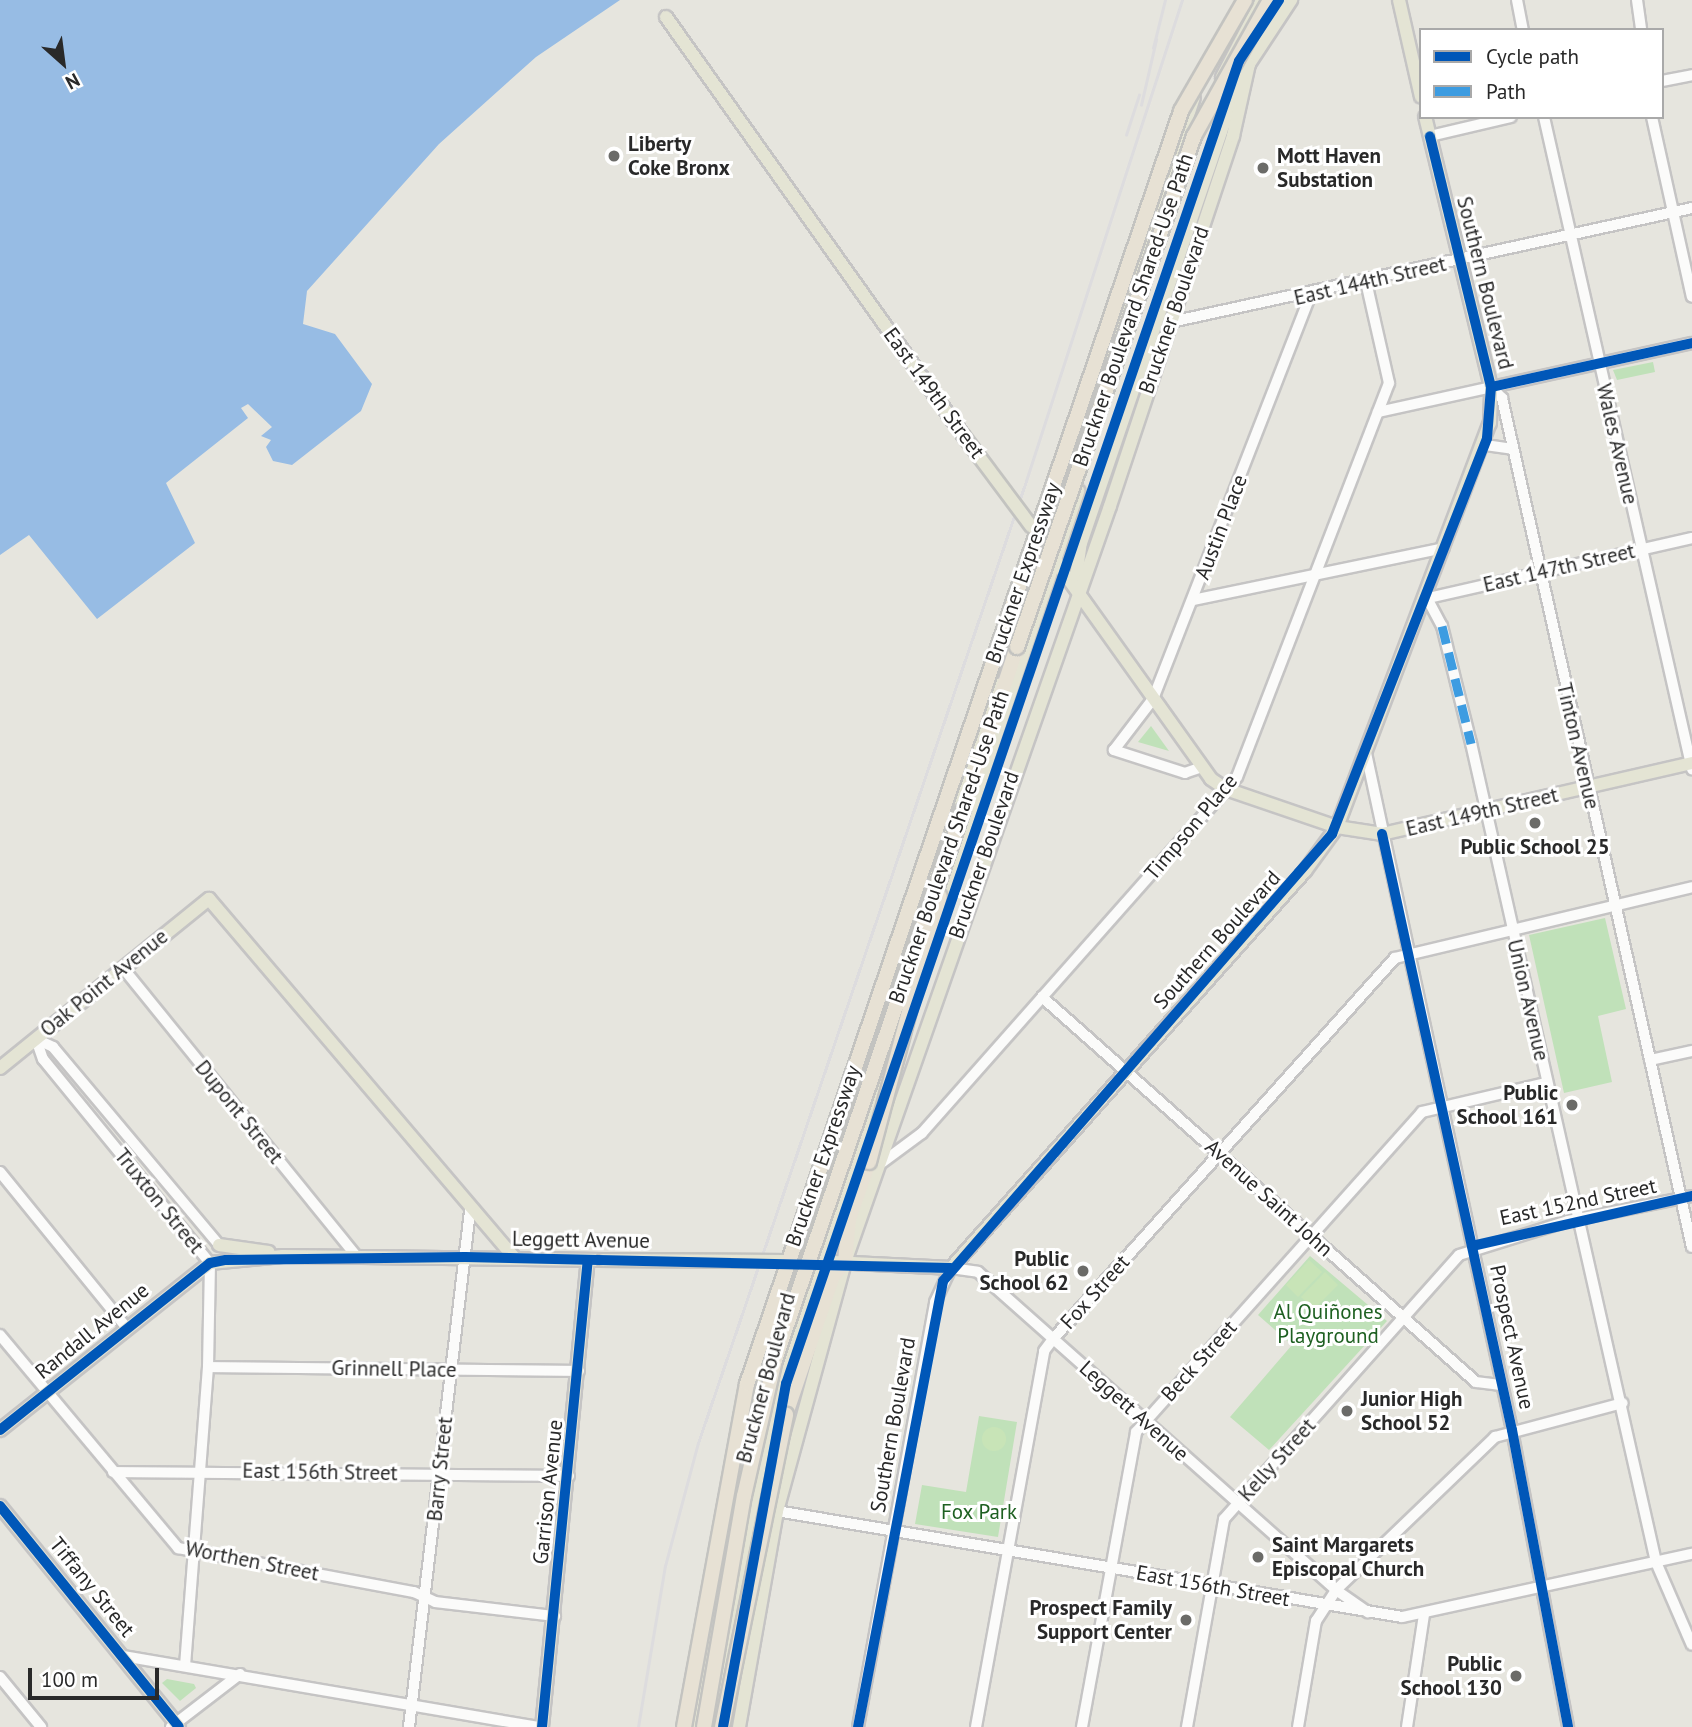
<!DOCTYPE html>
<meta charset="utf-8">
<style>
body{margin:0}
#map{position:relative;width:1692px;height:1727px;overflow:hidden;background:#e6e5de;font-family:"PT Sans",sans-serif}
div>[style]{position:absolute}
[style*='--x']{left:calc(var(--x)*1px);top:calc(var(--y)*1px);width:calc(var(--w)*1px);rotate:calc(var(--a)*1deg)}
.green>*{inset:0;background:#c0e1b9}
.pitch>*{inset:0;background:#c8e4b7}
.round{border-radius:50%}
.water>*{inset:0;background:#97bce4}
.roads{filter:drop-shadow(2px 0 #c5c4c4) drop-shadow(-2px 0 #c5c4c4) drop-shadow(0 2px #c5c4c4) drop-shadow(0 -2px #c5c4c4)}
.minor>*{height:10px;margin:-5px;padding:0 5px;transform-origin:5px;border-radius:5px;background:#fbfbfa}
.major>*{height:12px;margin:-6px;padding:0 6px;transform-origin:6px;border-radius:6px;background:#e4e4d4}
.highway>*{height:14px;margin:-7px;padding:0 7px;transform-origin:7px;border-radius:7px;background:#e7e1d4}
.rail>*{height:2.5px;margin:-1.25px;padding:0 1.25px;transform-origin:1.25px;border-radius:1.25px;background:#dddcde}
.bridges{filter:drop-shadow(2px 0 #c3c3c0) drop-shadow(-2px 0 #c3c3c0) drop-shadow(0 2px #c3c3c0) drop-shadow(0 -2px #c3c3c0)}
.major-bridge>*{height:12px;margin:-6px;padding:0 6px;transform-origin:6px;border-radius:6px;background:#e4e4d4}
.highway-bridge>*{height:14px;margin:-7px;padding:0 7px;transform-origin:7px;border-radius:7px;background:#e7e1d4}
.quiet>*{height:9px;margin-top:-4.5px;transform-origin:0;background:repeating-linear-gradient(90deg,#3d9ce1 0 18px,transparent 0 27px)}
.cycleway>*{height:10px;margin:-5px;padding:0 5px;transform-origin:5px;border-radius:5px;background:#0057b8}
.dots>*{width:19px;height:19px;translate:-50% -50%;box-sizing:border-box;border:4px solid #fff;border-radius:50%}
span{translate:-50% -50%;white-space:nowrap;text-align:center;line-height:1.15;-webkit-text-stroke:6px #fff;paint-order:stroke}
.poi-label{font-size:21px;color:#292929;font-weight:700}
.left{translate:0 -50%;text-align:left}
.right{translate:-100% -50%;text-align:right}
.street-label{font-size:21px;color:#292929}
.park-label{font-size:21px;color:#1e6021}
.legend{position:absolute;left:1419px;top:28px;width:245px;height:91px;box-sizing:border-box;background:#fff;border:2px solid #a9a9a9;margin:0;padding:9px 12px;list-style:none;font-size:21px;color:#292929}
.legend li{display:flex;align-items:center;gap:14px;height:35px}
.legend b{width:35px;border:2px solid #a9a9a9}
.north{position:absolute;left:28px;top:28px;width:70px;height:70px;-webkit-text-stroke:5px #fff;paint-order:stroke;rotate:152deg;font-size:19px;font-weight:700;line-height:28px;text-align:center;color:#292929}
.north::after{content:'';display:block;margin:auto;width:24px;height:32px;background:#292929;clip-path:polygon(50% 0,100% 100%,50% 72%,0 100%)}
.scale{position:absolute;left:28px;top:1668px;width:131px;height:32px;box-sizing:border-box;border:4px solid #292929;border-top:0;padding-left:9px;font-size:21px;line-height:24px;white-space:nowrap;color:#292929;-webkit-text-stroke:5px #fff;paint-order:stroke}
</style>
<div id="map">
<div class="green">
<i style="clip-path:polygon(1653px 362px,1655px 372px,1617px 380px,1613px 370px)"></i>
<i style="clip-path:polygon(1151px 726px,1169px 751px,1138px 742px)"></i>
<i style="clip-path:polygon(1605px 918px,1626px 1009px,1598px 1016px,1612px 1082px,1564px 1093px,1529px 935px)"></i>
<i style="clip-path:polygon(1310px 1256px,1387px 1321px,1269px 1450px,1230px 1417px,1292px 1345px,1258px 1315px)"></i>
<i style="clip-path:polygon(979px 1416px,1017px 1422px,998px 1537px,915px 1524px,922px 1485px,966px 1492px)"></i>
<i style="clip-path:polygon(167px 1679px,194px 1684px,196px 1688px,180px 1701px,162px 1683px)"></i>
</div>
<div class="pitch">
<i style="clip-path:polygon(1309px 1260px,1322px 1272px,1298px 1297px,1286px 1285px)"></i>
<i style="clip-path:polygon(1325px 1272px,1338px 1285px,1314px 1309px,1301px 1297px)"></i>
<i class="round" style="left:982px;top:1427px;width:24px;height:24px"></i>
</div>
<div class="water">
<i style="clip-path:polygon(0 0,620px 0,536px 57px,439px 144px,307px 291px,303px 324px,335px 334px,372px 384px,361px 411px,292px 465px,273px 461px,266px 447px,271px 440px,261px 436px,272px 427px,248px 404px,241px 408px,248px 418px,166px 483px,195px 543px,97px 619px,29px 535px,0 555px)"></i>
</div>
<div class="roads">
<div class="minor">
<i style="--x:1517;--y:0;--w:31;--a:79"></i>
<i style="--x:1637;--y:0;--w:30;--a:82"></i>
<i style="--x:1662;--y:81;--w:31;--a:-11"></i>
<i style="--x:1544;--y:117;--w:669;--a:77.21"></i>
<i style="--x:1652;--y:117;--w:184;--a:77.5"></i>
<i style="--x:1430;--y:136;--w:83;--a:-13.2"></i>
<i style="--x:1171;--y:322;--w:533;--a:-12.34"></i>
<i style="--x:1491;--y:387;--w:16;--a:45"></i>
<i style="--x:1502;--y:398;--w:870;--a:77.39"></i>
<i style="--x:1378;--y:412;--w:321;--a:-12.4"></i>
<i style="--x:1485;--y:445;--w:28;--a:8"></i>
<i style="--x:1692;--y:538;--w:272;--a:167.2"></i>
<i style="--x:1427;--y:598;--w:32;--a:62"></i>
<i style="--x:1442;--y:626;--w:121;--a:76.1"></i>
<i style="--x:1471;--y:743;--w:840;--a:77.27"></i>
<i style="--x:1656;--y:1562;--w:90;--a:66.6"></i>
<i style="--x:1193;--y:600;--w:256;--a:-11.7"></i>
<i style="--x:1366;--y:753;--w:693;--a:77.83"></i>
<i style="--x:1512;--y:1430;--w:302;--a:79.3"></i>
<i style="--x:1202;--y:767;--w:18;--a:161"></i>
<i style="--x:1185;--y:773;--w:75;--a:-162.1"></i>
<i style="--x:1114;--y:750;--w:64;--a:-52.6"></i>
<i style="--x:1153;--y:699;--w:435;--a:-68.7"></i>
<i style="--x:123;--y:968;--w:370;--a:51"></i>
<i style="--x:1042;--y:997;--w:580;--a:41.58"></i>
<i style="--x:1476;--y:1382;--w:26;--a:7"></i>
<i style="--x:36;--y:1039;--w:21;--a:71"></i>
<i style="--x:43;--y:1059;--w:264;--a:50.7"></i>
<i style="--x:210;--y:1263;--w:104;--a:91.1"></i>
<i style="--x:208;--y:1367;--w:298;--a:94.4"></i>
<i style="--x:36;--y:1039;--w:19;--a:25"></i>
<i style="--x:53;--y:1047;--w:258;--a:50"></i>
<i style="--x:1650;--y:1060;--w:43;--a:-12.1"></i>
<i style="--x:876;--y:1167;--w:57;--a:-36.5"></i>
<i style="--x:922;--y:1133;--w:475;--a:-48.5"></i>
<i style="--x:1237;--y:777;--w:422;--a:-68.9"></i>
<i style="--x:1389;--y:383;--w:104;--a:-102.8"></i>
<i style="--x:0;--y:1172;--w:200;--a:50.9"></i>
<i style="--x:0;--y:1335;--w:278;--a:50.1"></i>
<i style="--x:178;--y:1548;--w:240;--a:10.6"></i>
<i style="--x:414;--y:1592;--w:23;--a:25"></i>
<i style="--x:435;--y:1602;--w:121;--a:6.7"></i>
<i style="--x:208;--y:1367;--w:371;--a:0.6"></i>
<i style="--x:113;--y:1472;--w:456;--a:0.5"></i>
<i style="--x:771;--y:1510;--w:640;--a:9.62"></i>
<i style="--x:1402;--y:1617;--w:297;--a:-12.3"></i>
<i style="--x:123;--y:1656;--w:423;--a:9.7"></i>
<i style="--x:0;--y:1677;--w:65;--a:50.6"></i>
<i style="--x:171;--y:1727;--w:87;--a:-37.5"></i>
<i style="--x:409;--y:1727;--w:520;--a:-83.26"></i>
<i style="--x:858;--y:1727;--w:432;--a:-79.7"></i>
<i style="--x:935;--y:1302;--w:38;--a:-65"></i>
<i style="--x:951;--y:1268;--w:27;--a:8"></i>
<i style="--x:978;--y:1272;--w:479;--a:41.6"></i>
<i style="--x:1336;--y:1590;--w:39;--a:35"></i>
<i style="--x:976;--y:1727;--w:382;--a:-79.7"></i>
<i style="--x:1044;--y:1351;--w:15;--a:-53"></i>
<i style="--x:1053;--y:1339;--w:512;--a:-48.09"></i>
<i style="--x:1395;--y:958;--w:305;--a:-13.4"></i>
<i style="--x:1082;--y:1727;--w:300;--a:-79.6"></i>
<i style="--x:1136;--y:1432;--w:429;--a:-48.2"></i>
<i style="--x:1422;--y:1112;--w:127;--a:-13.2"></i>
<i style="--x:1187;--y:1727;--w:211;--a:-79.9"></i>
<i style="--x:1224;--y:1519;--w:353;--a:-48.3"></i>
<i style="--x:1459;--y:1255;--w:114;--a:-17.3"></i>
<i style="--x:1568;--y:1221;--w:126;--a:-11.4"></i>
<i style="--x:1298;--y:1727;--w:108;--a:-80.4"></i>
<i style="--x:1316;--y:1621;--w:37;--a:-57"></i>
<i style="--x:1336;--y:1590;--w:221;--a:-43.9"></i>
<i style="--x:1495;--y:1437;--w:132;--a:-14.9"></i>
<i style="--x:1407;--y:1727;--w:113;--a:-81.4"></i>
</div>
<div class="major">
<i style="--x:1399;--y:0;--w:99;--a:77.2"></i>
<i style="--x:666;--y:17;--w:513;--a:54.61"></i>
<i style="--x:1222;--y:77;--w:87;--a:-62.5"></i>
<i style="--x:1035;--y:532;--w:303;--a:54.5"></i>
<i style="--x:1211;--y:779;--w:18;--a:34"></i>
<i style="--x:1226;--y:789;--w:117;--a:18.9"></i>
<i style="--x:1337;--y:827;--w:46;--a:8.8"></i>
<i style="--x:1382;--y:834;--w:318;--a:-12.9"></i>
<i style="--x:1047;--y:539;--w:465;--a:-71.6"></i>
<i style="--x:1076;--y:577;--w:34;--a:-82"></i>
<i style="--x:1081;--y:543;--w:435;--a:-71.2"></i>
<i style="--x:1221;--y:131;--w:73;--a:-67.3"></i>
<i style="--x:1249;--y:64;--w:77;--a:-56.7"></i>
<i style="--x:939;--y:905;--w:437;--a:-71.4"></i>
<i style="--x:0;--y:1068;--w:269;--a:-39"></i>
<i style="--x:209;--y:899;--w:471;--a:49.6"></i>
<i style="--x:219;--y:1245;--w:50;--a:8"></i>
<i style="--x:814;--y:1261;--w:137;--a:2.9"></i>
<i style="--x:951;--y:1268;--w:532;--a:-48.28"></i>
<i style="--x:1305;--y:871;--w:54;--a:-54"></i>
<i style="--x:1337;--y:827;--w:432;--a:-69.3"></i>
<i style="--x:1490;--y:423;--w:36;--a:-88"></i>
<i style="--x:1491;--y:387;--w:278;--a:-103.7"></i>
<i style="--x:0;--y:1430;--w:268;--a:-38.5"></i>
<i style="--x:210;--y:1263;--w:73;--a:-5.5"></i>
<i style="--x:283;--y:1256;--w:320;--a:0.7"></i>
<i style="--x:0;--y:1506;--w:284;--a:51"></i>
<i style="--x:542;--y:1727;--w:469;--a:-84.4"></i>
<i style="--x:694;--y:1727;--w:351;--a:-79.3"></i>
<i style="--x:759;--y:1382;--w:737;--a:-71.15"></i>
<i style="--x:714;--y:1727;--w:317;--a:-79.5"></i>
<i style="--x:772;--y:1415;--w:92;--a:-74.9"></i>
<i style="--x:796;--y:1326;--w:339;--a:-71.2"></i>
<i style="--x:739;--y:1727;--w:219;--a:-80"></i>
<i style="--x:777;--y:1511;--w:258;--a:-74.7"></i>
<i style="--x:845;--y:1262;--w:801;--a:-70.68"></i>
<i style="--x:1110;--y:506;--w:390;--a:-71.6"></i>
<i style="--x:1233;--y:136;--w:74;--a:-77.5"></i>
</div>
<div class="highway">
<i style="--x:963;--y:810;--w:172;--a:-71.7"></i>
<i style="--x:786;--y:1414;--w:146;--a:-71.2"></i>
<i style="--x:833;--y:1276;--w:18;--a:-49"></i>
<i style="--x:845;--y:1262;--w:43;--a:-84.7"></i>
<i style="--x:849;--y:1219;--w:60;--a:-70.7"></i>
</div>
</div>
<div class="rail">
<i style="--x:1153;--y:48;--w:49;--a:-76"></i>
<i style="--x:1141;--y:105;--w:67;--a:-77"></i>
<i style="--x:1126;--y:135;--w:42;--a:-72"></i>
<i style="--x:638;--y:1727;--w:163;--a:-80.5"></i>
<i style="--x:665;--y:1566;--w:127;--a:-75"></i>
<i style="--x:698;--y:1443;--w:1016;--a:-71.17"></i>
<i style="--x:1026;--y:481;--w:506;--a:-72.03"></i>
</div>
<div class="bridges">
<div class="major-bridge">
<i style="--x:963;--y:435;--w:114;--a:53.2"></i>
<i style="--x:603;--y:1260;--w:181;--a:0.3"></i>
</div>
<div class="highway-bridge">
<i style="--x:1017;--y:647;--w:541;--a:-70.89"></i>
<i style="--x:1194;--y:136;--w:156;--a:-60.8"></i>
<i style="--x:869;--y:1162;--w:275;--a:-75.1"></i>
<i style="--x:684;--y:1727;--w:349;--a:-79.6"></i>
<i style="--x:747;--y:1384;--w:1345;--a:-71.17"></i>
<i style="--x:1181;--y:111;--w:128;--a:-60"></i>
<i style="--x:704;--y:1727;--w:234;--a:-80.2"></i>
<i style="--x:744;--y:1496;--w:139;--a:-77.2"></i>
<i style="--x:775;--y:1360;--w:581;--a:-71.13"></i>
<i style="--x:722;--y:1727;--w:319;--a:-78.4"></i>
</div>
</div>
<div class="quiet">
<i style="--x:1442;--y:626;--w:121;--a:76.1"></i>
</div>
<div class="cycleway">
<i style="--x:1491;--y:387;--w:206;--a:-12.3"></i>
<i style="--x:1382;--y:834;--w:610;--a:77.7"></i>
<i style="--x:1512;--y:1430;--w:302;--a:79.3"></i>
<i style="--x:1472;--y:1246;--w:226;--a:-12.8"></i>
<i style="--x:0;--y:1430;--w:268;--a:-38.5"></i>
<i style="--x:210;--y:1263;--w:16;--a:-11"></i>
<i style="--x:226;--y:1260;--w:239;--a:-0.7"></i>
<i style="--x:465;--y:1257;--w:486;--a:1.3"></i>
<i style="--x:0;--y:1506;--w:284;--a:51"></i>
<i style="--x:542;--y:1727;--w:469;--a:-84.4"></i>
<i style="--x:723;--y:1727;--w:349;--a:-79.6"></i>
<i style="--x:786;--y:1384;--w:1398;--a:-71.1"></i>
<i style="--x:1239;--y:61;--w:73;--a:-56.7"></i>
<i style="--x:858;--y:1727;--w:454;--a:-79.2"></i>
<i style="--x:943;--y:1281;--w:593;--a:-48.97"></i>
<i style="--x:1332;--y:834;--w:425;--a:-68.6"></i>
<i style="--x:1487;--y:438;--w:51;--a:-85.5"></i>
<i style="--x:1491;--y:387;--w:258;--a:-103.7"></i>
</div>
<div class="dots">
<i style="left:614px;top:156px;background:#6b6b68"></i>
<i style="left:1263px;top:168px;background:#6b6b68"></i>
<i style="left:1535px;top:823px;background:#6b6b68"></i>
<i style="left:1572px;top:1105px;background:#6b6b68"></i>
<i style="left:1083px;top:1271px;background:#6b6b68"></i>
<i style="left:1347px;top:1411px;background:#6b6b68"></i>
<i style="left:1258px;top:1557px;background:#6b6b68"></i>
<i style="left:1186px;top:1620px;background:#6b6b68"></i>
<i style="left:1516px;top:1676px;background:#6b6b68"></i>
</div>
<div class="poi-label">
<span class="left" style="left:628px;top:156px">Liberty<br>Coke Bronx</span>
<span class="left" style="left:1277px;top:168px">Mott Haven<br>Substation</span>
<span style="left:1535px;top:847px">Public School 25</span>
<span class="right" style="left:1558px;top:1105px">Public<br>School 161</span>
<span class="right" style="left:1069px;top:1271px">Public<br>School 62</span>
<span class="left" style="left:1361px;top:1411px">Junior High<br>School 52</span>
<span class="left" style="left:1272px;top:1557px">Saint Margarets<br>Episcopal Church</span>
<span class="right" style="left:1172px;top:1620px">Prospect Family<br>Support Center</span>
<span class="right" style="left:1502px;top:1676px">Public<br>School 130</span>
</div>
<div class="street-label">
<span style="left:1370px;top:281px;rotate:-13deg">East 144th Street</span>
<span style="left:1485px;top:283px;rotate:76deg">Southern Boulevard</span>
<span style="left:1133px;top:310px;rotate:-71deg">Bruckner Boulevard Shared-Use Path</span>
<span style="left:1174px;top:310px;rotate:-71deg">Bruckner Boulevard</span>
<span style="left:934px;top:393px;rotate:54deg">East 149th Street</span>
<span style="left:1617px;top:444px;rotate:77deg">Wales Avenue</span>
<span style="left:1221px;top:527px;rotate:-69deg">Austin Place</span>
<span style="left:1559px;top:568px;rotate:-13deg">East 147th Street</span>
<span style="left:1023px;top:573px;rotate:-71deg">Bruckner Expressway</span>
<span style="left:1578px;top:746px;rotate:77deg">Tinton Avenue</span>
<span style="left:1482px;top:812px;rotate:-13deg">East 149th Street</span>
<span style="left:1191px;top:827px;rotate:-50deg">Timpson Place</span>
<span style="left:949px;top:847px;rotate:-71deg">Bruckner Boulevard Shared-Use Path</span>
<span style="left:984px;top:855px;rotate:-71deg">Bruckner Boulevard</span>
<span style="left:1217px;top:940px;rotate:-48deg">Southern Boulevard</span>
<span style="left:104px;top:983px;rotate:-39deg">Oak Point Avenue</span>
<span style="left:1528px;top:1000px;rotate:77deg">Union Avenue</span>
<span style="left:239px;top:1112px;rotate:51deg">Dupont Street</span>
<span style="left:823px;top:1156px;rotate:-71deg">Bruckner Expressway</span>
<span style="left:1269px;top:1198px;rotate:42deg">Avenue Saint John</span>
<span style="left:159px;top:1201px;rotate:51deg">Truxton Street</span>
<span style="left:1578px;top:1202px;rotate:-12deg">East 152nd Street</span>
<span style="left:581px;top:1240px;rotate:1deg">Leggett Avenue</span>
<span style="left:1095px;top:1292px;rotate:-48deg">Fox Street</span>
<span style="left:92px;top:1331px;rotate:-39deg">Randall Avenue</span>
<span style="left:1512px;top:1337px;rotate:78deg">Prospect Avenue</span>
<span style="left:1199px;top:1361px;rotate:-48deg">Beck Street</span>
<span style="left:394px;top:1369px;rotate:1deg">Grinnell Place</span>
<span style="left:766px;top:1378px;rotate:-75deg">Bruckner Boulevard</span>
<span style="left:1134px;top:1411px;rotate:42deg">Leggett Avenue</span>
<span style="left:893px;top:1425px;rotate:-80deg">Southern Boulevard</span>
<span style="left:1277px;top:1460px;rotate:-48deg">Kelly Street</span>
<span style="left:440px;top:1469px;rotate:-84deg">Barry Street</span>
<span style="left:320px;top:1472px;rotate:1deg">East 156th Street</span>
<span style="left:548px;top:1492px;rotate:-84deg">Garrison Avenue</span>
<span style="left:252px;top:1561px;rotate:11deg">Worthen Street</span>
<span style="left:1213px;top:1586px;rotate:10deg">East 156th Street</span>
<span style="left:92px;top:1587px;rotate:51deg">Tiffany Street</span>
</div>
<div class="park-label">
<span style="left:1328px;top:1324px">Al Quiñones<br>Playground</span>
<span style="left:979px;top:1512px">Fox Park</span>
</div>
<ul class="legend">
<li><b style="height:9px;background:#0057b8"></b>Cycle path</li>
<li><b style="height:9px;background:#3d9ce1"></b>Path</li>
</ul>
<div class="north">N</div>
<div class="scale">100 m</div>
</div>
